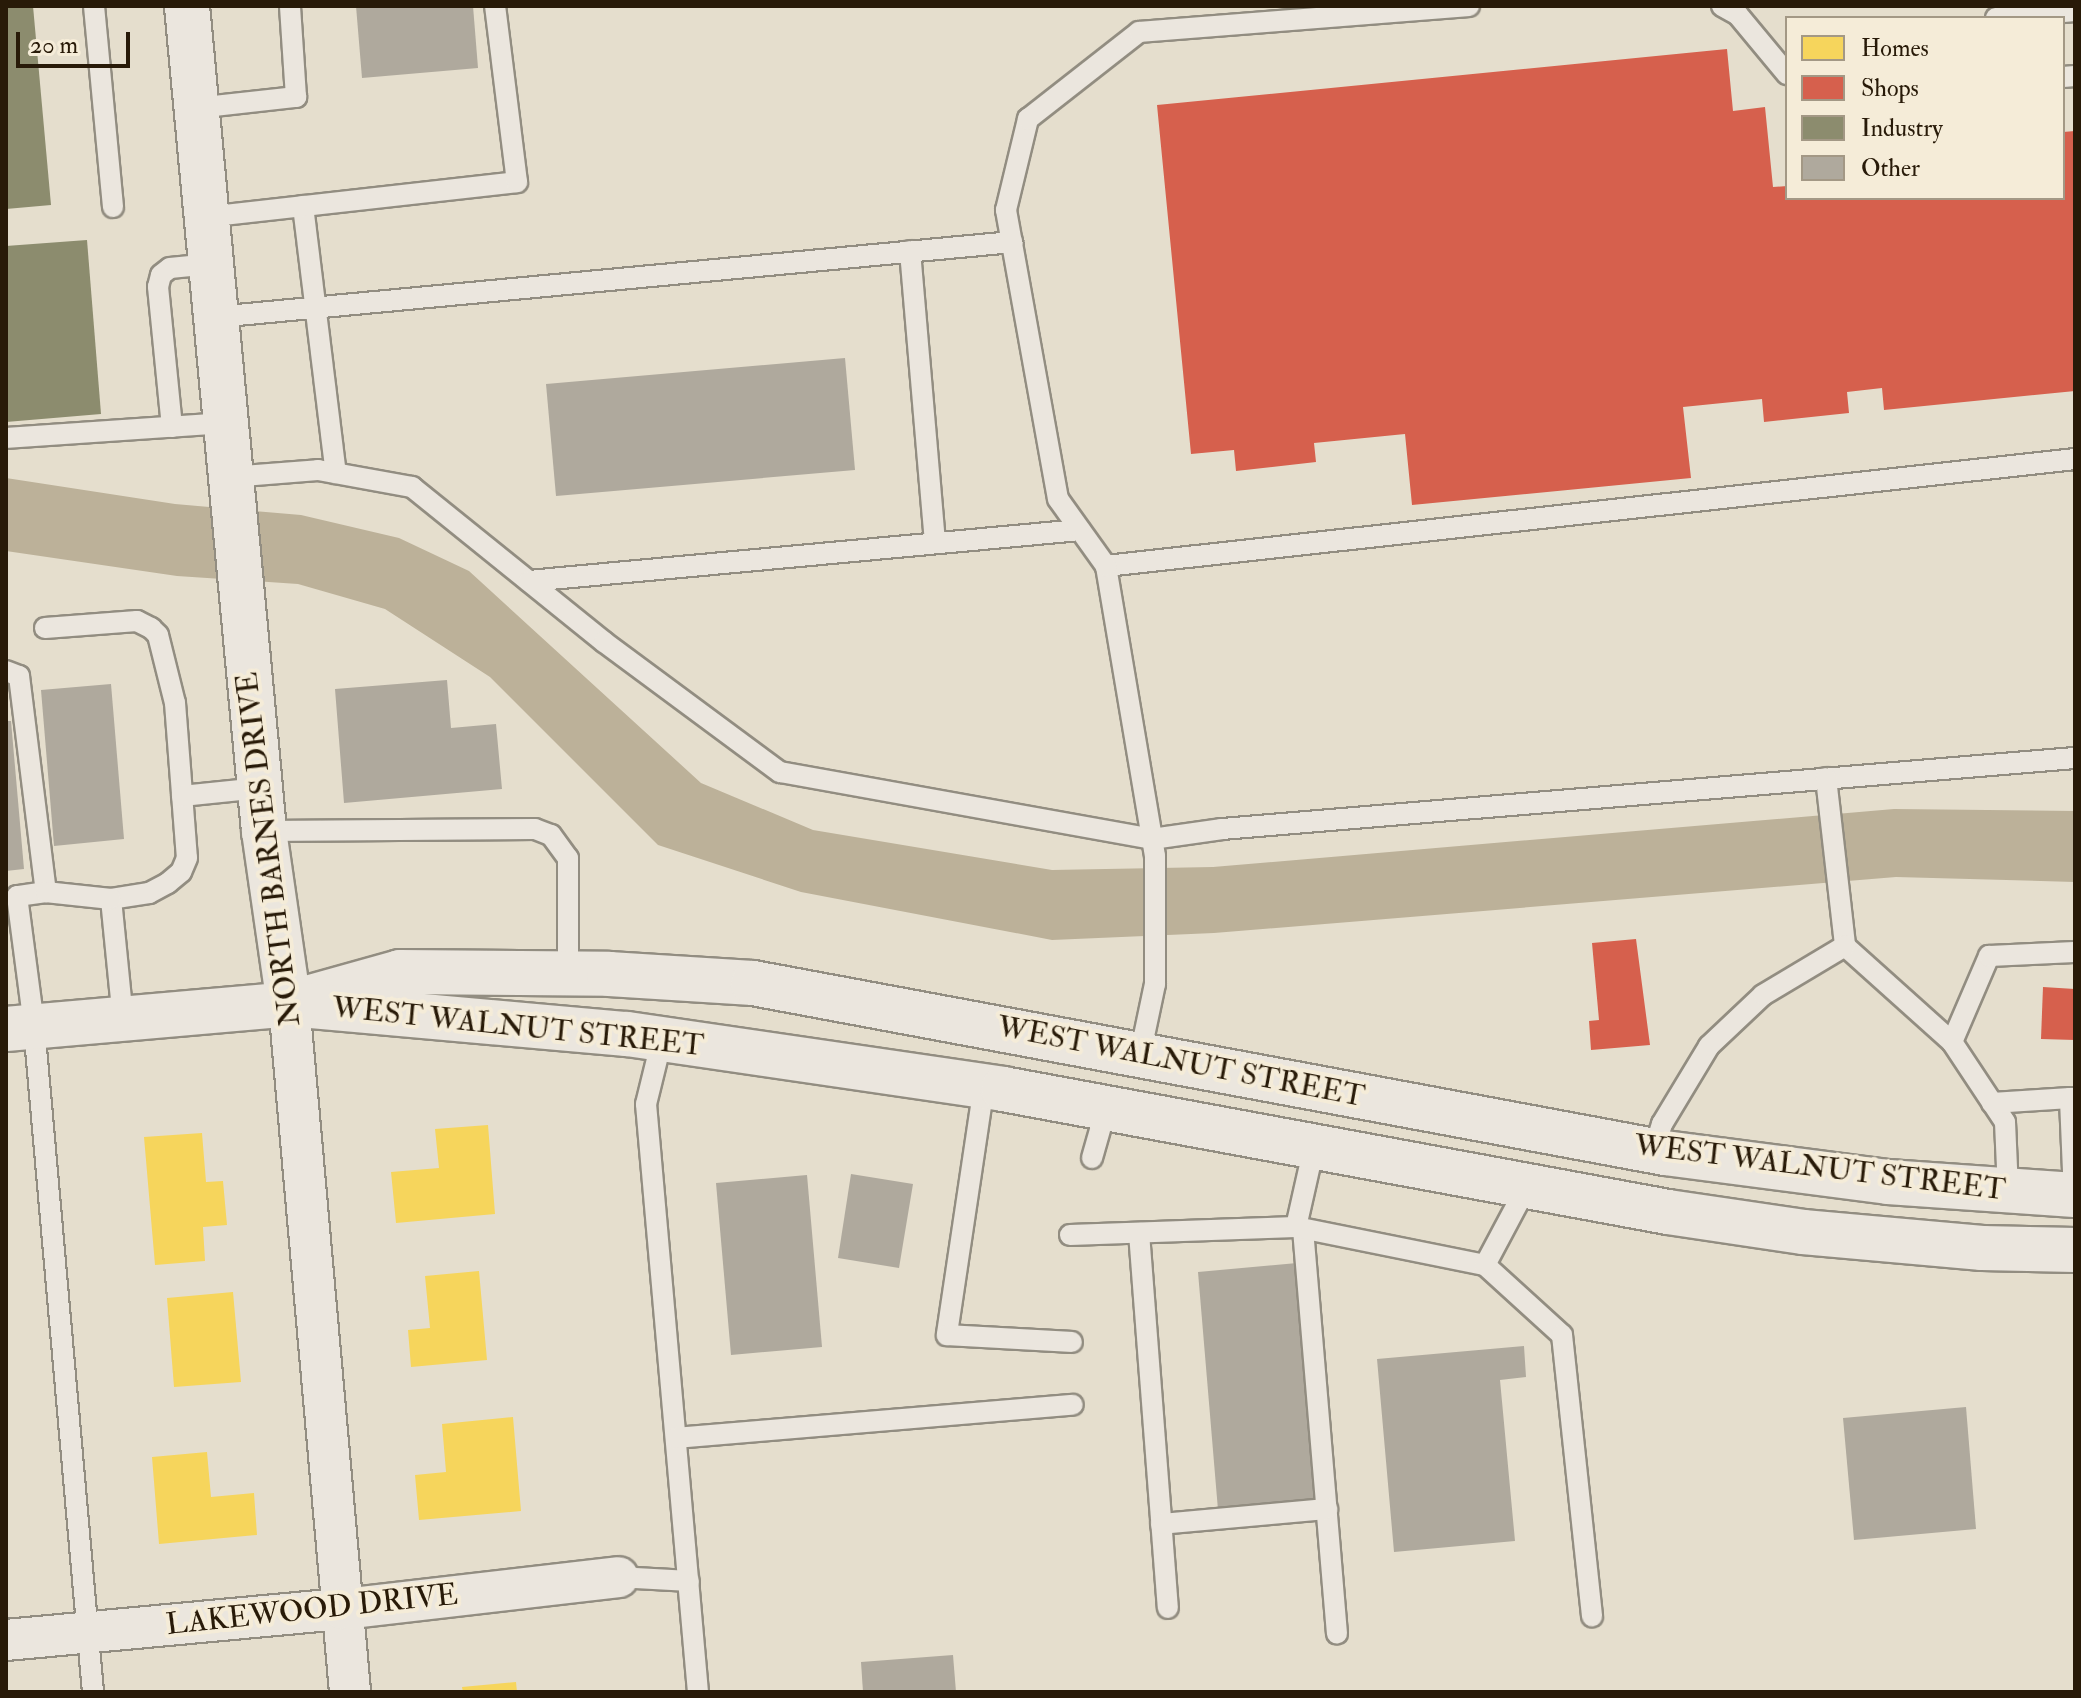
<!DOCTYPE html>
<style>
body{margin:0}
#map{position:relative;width:2081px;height:1698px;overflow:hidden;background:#e5decd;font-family:"IM FELL Double Pica",serif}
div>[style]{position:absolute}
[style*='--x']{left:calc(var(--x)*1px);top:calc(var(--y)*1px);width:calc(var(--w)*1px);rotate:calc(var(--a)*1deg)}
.water>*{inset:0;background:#bcb199}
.homes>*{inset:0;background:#f6d55c}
.shops>*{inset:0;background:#d6604d}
.industry>*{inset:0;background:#8c8c6e}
.building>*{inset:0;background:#afa99d}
.roads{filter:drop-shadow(2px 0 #928d81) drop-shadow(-2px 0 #928d81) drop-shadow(0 2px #928d81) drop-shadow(0 -2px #928d81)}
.lane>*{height:20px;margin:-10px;padding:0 10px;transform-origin:10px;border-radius:10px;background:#ebe6de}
.street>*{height:40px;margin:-20px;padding:0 20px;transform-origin:20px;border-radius:20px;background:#ebe6de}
.secondary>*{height:44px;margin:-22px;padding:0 22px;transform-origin:22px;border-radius:22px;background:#ebe6de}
span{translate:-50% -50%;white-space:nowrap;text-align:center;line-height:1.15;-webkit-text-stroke:8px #f5ecd8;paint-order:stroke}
.street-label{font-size:30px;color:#281a08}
.frame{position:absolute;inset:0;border:8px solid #281a08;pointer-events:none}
.legend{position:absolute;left:1785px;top:16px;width:280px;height:184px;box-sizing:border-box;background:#f5ecd8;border:2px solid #a39885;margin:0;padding:10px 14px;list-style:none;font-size:24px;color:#281a08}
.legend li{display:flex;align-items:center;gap:16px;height:40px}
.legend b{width:40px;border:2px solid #a39885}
.scale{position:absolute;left:16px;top:32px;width:114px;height:36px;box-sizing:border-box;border:4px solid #281a08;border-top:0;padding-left:10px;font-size:24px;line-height:28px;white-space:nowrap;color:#281a08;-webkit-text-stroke:6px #f5ecd8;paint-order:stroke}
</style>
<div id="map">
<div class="water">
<i style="clip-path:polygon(6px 478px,175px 504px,301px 515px,399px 538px,469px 571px,701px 783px,813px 830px,1052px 870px,1213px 867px,1894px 809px,2075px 811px,2075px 882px,1896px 877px,1214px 933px,1052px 940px,801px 892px,658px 845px,490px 677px,385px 609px,298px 584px,177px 576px,6px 551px)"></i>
</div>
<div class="homes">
<i style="clip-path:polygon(488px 1125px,495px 1214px,396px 1223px,391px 1172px,439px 1168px,435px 1129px)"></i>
<i style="clip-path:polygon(202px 1133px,206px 1182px,223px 1181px,227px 1225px,203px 1227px,205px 1261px,155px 1265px,144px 1137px)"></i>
<i style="clip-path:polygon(479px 1271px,487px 1360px,411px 1367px,408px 1330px,430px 1328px,425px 1276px)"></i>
<i style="clip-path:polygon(233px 1292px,241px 1382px,174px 1387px,167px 1298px)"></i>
<i style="clip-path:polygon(513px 1417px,521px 1511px,419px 1520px,415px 1475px,446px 1472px,442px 1424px)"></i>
<i style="clip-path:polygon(207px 1452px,211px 1497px,254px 1493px,257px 1535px,159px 1544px,152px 1457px)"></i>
<i style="clip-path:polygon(516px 1682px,517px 1692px,463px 1692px,462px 1687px)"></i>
</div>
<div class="shops">
<i style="clip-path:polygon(1727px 49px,1733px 111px,1765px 107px,1773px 187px,1787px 186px,1787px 198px,2063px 198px,2063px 132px,2075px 131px,2075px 391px,1884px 410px,1882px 388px,1847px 392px,1849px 413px,1764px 422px,1762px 399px,1683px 407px,1691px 478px,1412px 505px,1405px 434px,1314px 443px,1316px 462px,1236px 471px,1234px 450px,1191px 454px,1157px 105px)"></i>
<i style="clip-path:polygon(1636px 939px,1650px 1045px,1591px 1050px,1589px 1021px,1599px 1020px,1592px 943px)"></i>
<i style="clip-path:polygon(2043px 987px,2075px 989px,2075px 1040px,2041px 1039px)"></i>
</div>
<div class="industry">
<i style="clip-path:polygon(6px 6px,33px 6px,51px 205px,6px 209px)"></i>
<i style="clip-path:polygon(87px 240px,101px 414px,6px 422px,6px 246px)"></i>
</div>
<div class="building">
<i style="clip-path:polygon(356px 6px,473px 6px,478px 68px,362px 78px)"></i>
<i style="clip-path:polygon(845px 358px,855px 470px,556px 496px,546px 384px)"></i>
<i style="clip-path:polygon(447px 680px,451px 728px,496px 724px,502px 789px,344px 803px,335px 689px)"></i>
<i style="clip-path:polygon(111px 684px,124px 839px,54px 846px,41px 690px)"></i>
<i style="clip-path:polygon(6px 721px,11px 721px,24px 869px,6px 871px)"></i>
<i style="clip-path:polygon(851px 1174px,913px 1184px,899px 1268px,838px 1258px)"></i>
<i style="clip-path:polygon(807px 1175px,822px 1347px,731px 1355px,716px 1183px)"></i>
<i style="clip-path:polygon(1297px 1263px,1318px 1501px,1218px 1510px,1198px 1272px)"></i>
<i style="clip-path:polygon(1524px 1346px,1526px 1377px,1500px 1380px,1515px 1541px,1394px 1552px,1377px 1359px)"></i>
<i style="clip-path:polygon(1966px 1407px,1976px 1529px,1854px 1540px,1843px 1418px)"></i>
<i style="clip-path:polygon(953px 1655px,956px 1692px,863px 1692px,861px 1662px)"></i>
</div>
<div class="roads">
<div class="lane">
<i style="--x:94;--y:6;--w:202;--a:84.6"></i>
<i style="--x:1722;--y:6;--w:18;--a:29"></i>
<i style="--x:1738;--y:15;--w:77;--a:50.3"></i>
<i style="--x:1996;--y:18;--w:79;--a:-5.1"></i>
<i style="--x:2063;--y:77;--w:12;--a:-5"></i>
<i style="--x:196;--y:108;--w:101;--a:-6.3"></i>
<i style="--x:296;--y:97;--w:91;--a:-93.8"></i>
<i style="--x:303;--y:206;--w:269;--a:83"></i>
<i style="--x:206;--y:217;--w:313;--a:-6.4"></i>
<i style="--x:517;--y:182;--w:177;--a:-97.1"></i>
<i style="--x:910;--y:251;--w:293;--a:85.1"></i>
<i style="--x:216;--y:317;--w:800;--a:-5.38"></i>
<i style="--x:172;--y:427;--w:141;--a:-95.7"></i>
<i style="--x:158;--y:287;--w:12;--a:-76"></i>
<i style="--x:161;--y:275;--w:11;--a:-38"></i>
<i style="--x:170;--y:268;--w:41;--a:-5.6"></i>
<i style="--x:6;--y:438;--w:221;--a:-3.9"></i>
<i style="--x:230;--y:477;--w:88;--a:-4.5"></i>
<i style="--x:318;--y:470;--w:96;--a:10.3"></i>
<i style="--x:412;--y:487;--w:247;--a:38.9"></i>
<i style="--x:604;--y:642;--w:219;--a:36.5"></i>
<i style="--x:780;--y:772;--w:378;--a:10.2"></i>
<i style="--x:1152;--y:839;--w:71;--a:-8.1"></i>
<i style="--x:1222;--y:829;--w:856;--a:-4.76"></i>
<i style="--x:1106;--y:566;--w:975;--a:-6.3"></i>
<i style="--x:529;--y:581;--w:553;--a:-5.29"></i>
<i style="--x:45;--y:628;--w:92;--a:-4.4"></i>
<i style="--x:137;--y:621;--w:16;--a:27"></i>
<i style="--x:151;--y:628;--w:10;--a:45"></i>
<i style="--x:158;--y:635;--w:70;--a:76"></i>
<i style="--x:175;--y:703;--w:155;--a:85.6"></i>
<i style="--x:187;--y:858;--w:15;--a:113"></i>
<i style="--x:181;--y:872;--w:17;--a:140"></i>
<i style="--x:168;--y:883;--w:21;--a:152"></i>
<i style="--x:149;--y:893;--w:38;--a:171"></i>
<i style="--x:111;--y:899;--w:121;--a:84.3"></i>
<i style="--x:6;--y:671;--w:14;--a:21"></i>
<i style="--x:19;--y:676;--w:218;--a:82.9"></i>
<i style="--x:46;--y:892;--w:29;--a:172"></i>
<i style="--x:17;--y:896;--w:131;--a:82.5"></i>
<i style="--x:34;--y:1026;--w:669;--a:84.94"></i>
<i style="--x:1826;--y:778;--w:169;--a:83.5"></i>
<i style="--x:1845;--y:946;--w:144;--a:41.9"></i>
<i style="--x:1952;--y:1042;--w:96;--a:56.5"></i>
<i style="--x:2005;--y:1122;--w:70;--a:87.5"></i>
<i style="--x:182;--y:796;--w:78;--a:-5.9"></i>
<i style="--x:264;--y:831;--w:271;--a:-0.4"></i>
<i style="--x:535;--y:829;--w:17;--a:21"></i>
<i style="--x:551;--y:835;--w:29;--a:54"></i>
<i style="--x:568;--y:858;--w:115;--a:90"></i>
<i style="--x:46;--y:892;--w:65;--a:6.1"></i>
<i style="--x:662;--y:1039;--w:67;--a:103.8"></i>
<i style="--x:646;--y:1104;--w:590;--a:84.95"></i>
<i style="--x:1952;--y:1042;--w:94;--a:-66.7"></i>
<i style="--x:1989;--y:956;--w:86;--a:-2.7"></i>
<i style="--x:1140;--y:1055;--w:73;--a:-78.1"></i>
<i style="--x:1155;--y:984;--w:128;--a:-90"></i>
<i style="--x:1155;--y:856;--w:294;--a:-99.6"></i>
<i style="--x:1106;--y:566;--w:82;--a:-125.6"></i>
<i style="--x:1058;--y:499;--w:294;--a:-100.2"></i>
<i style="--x:1006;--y:210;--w:94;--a:-76.4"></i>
<i style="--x:1028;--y:119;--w:141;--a:-38.1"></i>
<i style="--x:1139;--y:32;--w:331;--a:-4.5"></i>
<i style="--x:984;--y:1086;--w:252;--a:98.5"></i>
<i style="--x:947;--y:1335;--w:125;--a:3.2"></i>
<i style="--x:1992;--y:1103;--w:78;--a:-3.7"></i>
<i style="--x:1654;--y:1150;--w:27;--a:-73"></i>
<i style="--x:1662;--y:1124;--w:91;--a:-58.9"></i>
<i style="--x:1709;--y:1046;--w:74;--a:-43.4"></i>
<i style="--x:1763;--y:995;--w:96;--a:-30.9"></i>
<i style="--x:1092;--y:1158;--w:51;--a:-74.1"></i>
<i style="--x:2074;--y:1195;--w:97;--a:-92.4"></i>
<i style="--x:2070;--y:1098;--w:5;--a:0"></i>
<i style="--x:1296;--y:1227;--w:82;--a:-77.3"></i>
<i style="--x:1303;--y:1229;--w:406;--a:85.2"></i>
<i style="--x:1139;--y:1233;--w:376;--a:85.6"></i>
<i style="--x:1070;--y:1235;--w:226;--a:-2"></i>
<i style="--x:1296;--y:1227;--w:193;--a:11.4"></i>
<i style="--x:1485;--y:1265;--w:104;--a:42.3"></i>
<i style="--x:1562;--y:1335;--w:283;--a:83.9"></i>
<i style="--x:1485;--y:1265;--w:87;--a:-62"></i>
<i style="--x:676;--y:1438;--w:398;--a:-4.8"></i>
<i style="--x:1161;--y:1524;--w:167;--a:-5.2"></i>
<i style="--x:618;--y:1577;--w:71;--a:3.2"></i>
</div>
<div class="street">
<i style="--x:289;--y:1004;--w:691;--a:84.93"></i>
<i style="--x:6;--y:1640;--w:338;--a:-5.3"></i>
<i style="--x:343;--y:1609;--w:277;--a:-6.6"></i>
</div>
<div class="secondary">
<i style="--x:187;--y:6;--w:829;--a:84.67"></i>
<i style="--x:264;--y:831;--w:175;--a:81.8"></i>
<i style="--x:311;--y:997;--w:92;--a:-15.7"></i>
<i style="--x:400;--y:972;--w:209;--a:0.5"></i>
<i style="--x:609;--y:974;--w:144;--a:3.6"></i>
<i style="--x:753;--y:983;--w:928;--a:10.56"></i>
<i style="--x:1665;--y:1153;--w:225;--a:7.4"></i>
<i style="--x:1888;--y:1182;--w:187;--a:4"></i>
<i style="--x:6;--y:1029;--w:284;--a:-5"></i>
<i style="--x:289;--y:1004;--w:339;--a:5.1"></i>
<i style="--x:627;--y:1034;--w:380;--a:8.3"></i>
<i style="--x:1003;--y:1089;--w:676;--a:10.48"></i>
<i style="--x:1668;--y:1212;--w:136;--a:8.4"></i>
<i style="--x:1803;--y:1232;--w:180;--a:5.1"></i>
<i style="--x:1982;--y:1248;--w:93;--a:1.2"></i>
</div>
</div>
<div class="street-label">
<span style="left:269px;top:849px;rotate:-97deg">NORTH BARNES DRIVE</span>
<span style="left:518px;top:1027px;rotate:6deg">WEST WALNUT STREET</span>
<span style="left:1181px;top:1062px;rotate:11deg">WEST WALNUT STREET</span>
<span style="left:1820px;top:1168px;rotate:7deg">WEST WALNUT STREET</span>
<span style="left:312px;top:1610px;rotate:-6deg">LAKEWOOD DRIVE</span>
</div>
<div class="frame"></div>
<ul class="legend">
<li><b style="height:22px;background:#f6d55c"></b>Homes</li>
<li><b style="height:22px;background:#d6604d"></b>Shops</li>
<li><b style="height:22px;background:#8c8c6e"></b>Industry</li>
<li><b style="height:22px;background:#afa99d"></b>Other</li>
</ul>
<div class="scale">20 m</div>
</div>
